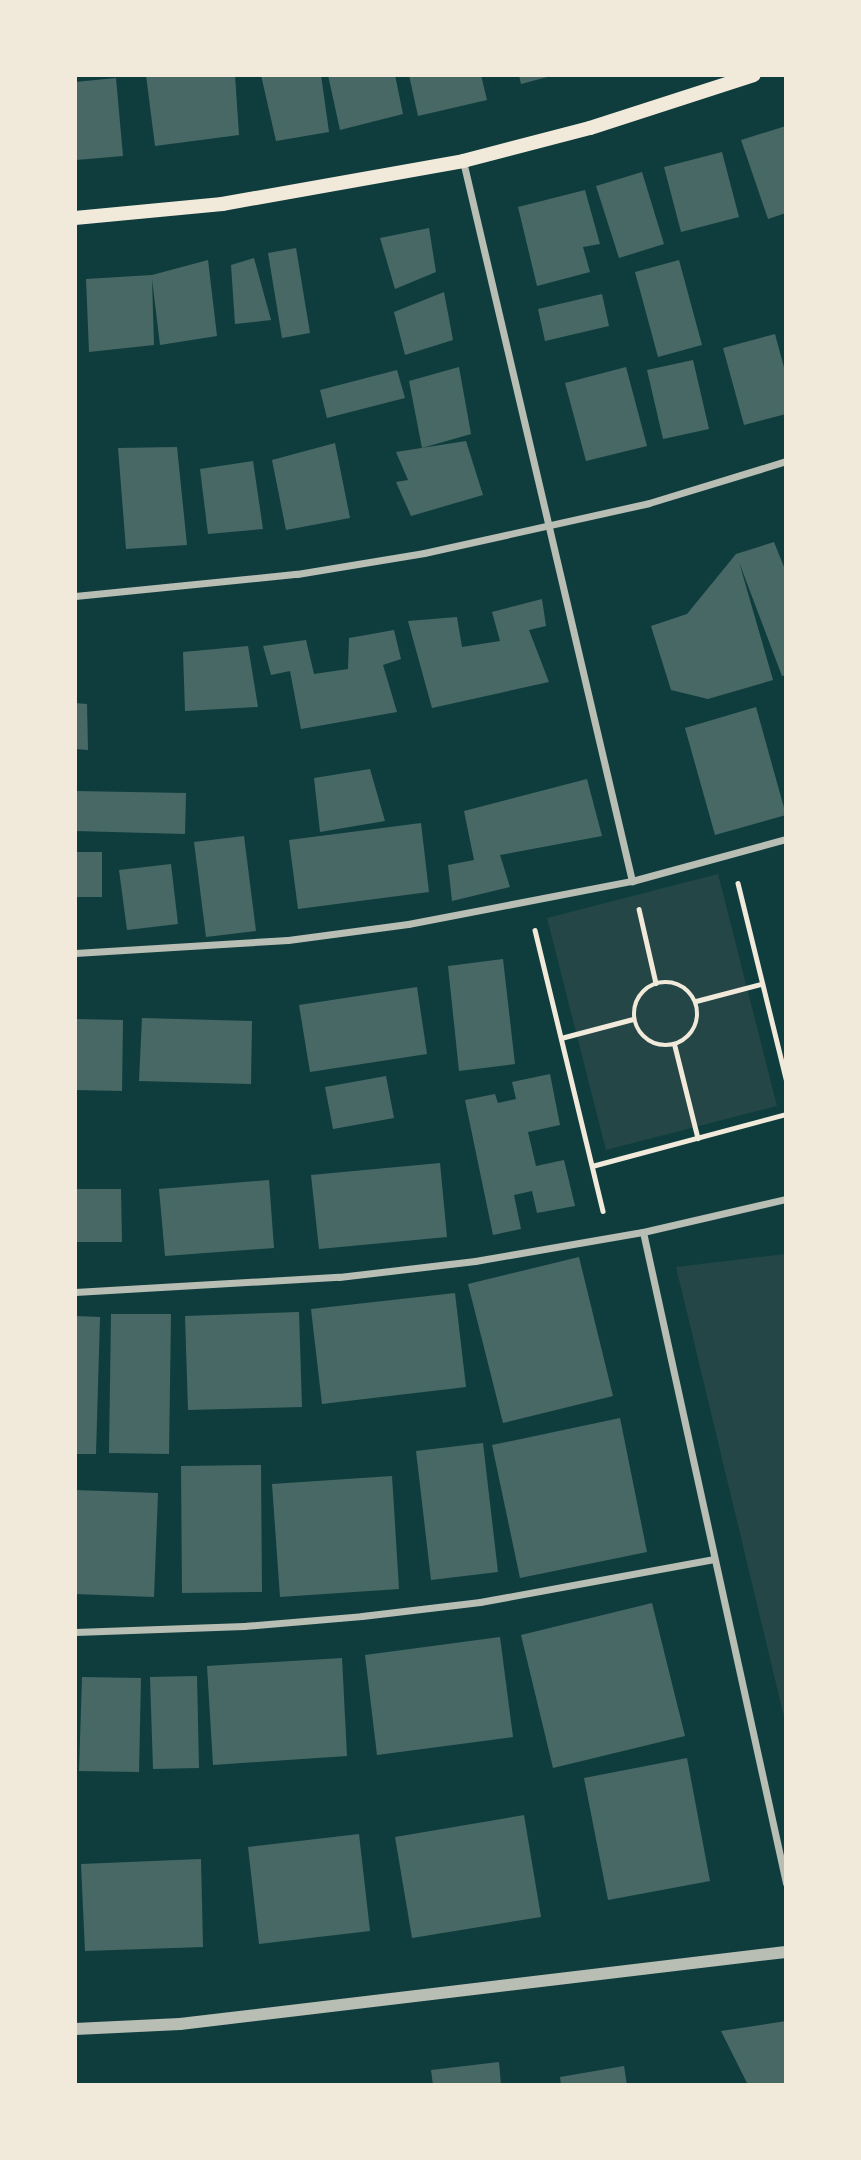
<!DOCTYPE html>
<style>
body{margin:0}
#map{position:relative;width:861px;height:2160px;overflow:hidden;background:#0f3d3e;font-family:"IBM Plex Sans",sans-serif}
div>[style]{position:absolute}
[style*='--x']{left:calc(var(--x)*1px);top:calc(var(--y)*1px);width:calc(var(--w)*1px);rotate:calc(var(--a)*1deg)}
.green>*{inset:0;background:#244646}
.building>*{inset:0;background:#486865}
.path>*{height:4.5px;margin:-2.25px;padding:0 2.25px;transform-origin:2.25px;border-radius:2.25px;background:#f1e9da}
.path>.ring{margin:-2.25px;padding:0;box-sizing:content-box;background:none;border:4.5px solid #f1e9da;border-radius:50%}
.minor>*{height:7px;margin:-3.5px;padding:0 3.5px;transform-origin:3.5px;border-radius:3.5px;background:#b8beb3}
.tertiary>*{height:12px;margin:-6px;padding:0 6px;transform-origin:6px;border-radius:6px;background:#b8beb3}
.secondary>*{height:14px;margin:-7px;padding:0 7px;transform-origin:7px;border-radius:7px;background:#f1e9da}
span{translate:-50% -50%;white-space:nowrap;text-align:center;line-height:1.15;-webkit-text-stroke:6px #f1e9da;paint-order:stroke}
.frame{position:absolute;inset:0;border:77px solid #f1e9da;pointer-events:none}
</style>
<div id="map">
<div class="green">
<i style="clip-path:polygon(718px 874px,777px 1106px,606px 1150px,547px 918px)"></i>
<i style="clip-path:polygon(786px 1254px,786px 1725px,676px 1267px)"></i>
</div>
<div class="building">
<i style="clip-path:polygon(146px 75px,235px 75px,239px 135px,155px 146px)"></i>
<i style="clip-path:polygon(261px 75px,321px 75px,329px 132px,276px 141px)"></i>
<i style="clip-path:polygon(328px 75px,395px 75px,403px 114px,340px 130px)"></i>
<i style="clip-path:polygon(409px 75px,481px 75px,487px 100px,418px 116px)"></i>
<i style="clip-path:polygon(519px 75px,550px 75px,551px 76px,521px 84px)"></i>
<i style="clip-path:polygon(116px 78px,123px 156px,76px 160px,75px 82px)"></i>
<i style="clip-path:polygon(786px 126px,786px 213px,768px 219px,741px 140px)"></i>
<i style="clip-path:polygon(722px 152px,739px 217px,681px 232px,664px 167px)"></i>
<i style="clip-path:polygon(642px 172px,664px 244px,619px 258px,596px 186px)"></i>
<i style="clip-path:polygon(585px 190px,600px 244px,583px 247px,590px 272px,537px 286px,518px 207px)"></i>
<i style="clip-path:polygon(429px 228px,436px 272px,395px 289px,380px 238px)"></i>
<i style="clip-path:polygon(296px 248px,310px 333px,282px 338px,268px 253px)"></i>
<i style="clip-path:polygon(254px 258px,271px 320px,235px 324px,231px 265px)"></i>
<i style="clip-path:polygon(208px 260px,217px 336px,160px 345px,152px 279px,154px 345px,89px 352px,86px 279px,152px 275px)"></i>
<i style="clip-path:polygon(679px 260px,702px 345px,658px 357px,635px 272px)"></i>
<i style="clip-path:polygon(444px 292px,453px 340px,405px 355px,394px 312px)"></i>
<i style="clip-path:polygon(602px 294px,609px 326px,545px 341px,538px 309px)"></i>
<i style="clip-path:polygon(775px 334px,786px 375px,786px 414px,744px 425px,723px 348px)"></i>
<i style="clip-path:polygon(693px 360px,709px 429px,663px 439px,647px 370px)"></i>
<i style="clip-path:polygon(459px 367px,471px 434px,422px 448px,409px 381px)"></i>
<i style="clip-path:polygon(626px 367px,647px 446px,586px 461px,565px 383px)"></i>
<i style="clip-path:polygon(397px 370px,405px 398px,327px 418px,320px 390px)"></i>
<i style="clip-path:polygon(466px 441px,483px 495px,411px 516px,396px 482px,408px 480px,396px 452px)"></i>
<i style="clip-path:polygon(335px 443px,350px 518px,286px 530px,272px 460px)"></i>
<i style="clip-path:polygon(177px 447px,187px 545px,126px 549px,118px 448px)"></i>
<i style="clip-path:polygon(253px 461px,263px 529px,208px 534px,200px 469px)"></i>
<i style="clip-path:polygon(774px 542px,786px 572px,786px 675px,782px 676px,739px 562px,773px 680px,708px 699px,671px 690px,651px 626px,687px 614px,736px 554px)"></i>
<i style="clip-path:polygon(542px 599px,546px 626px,529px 630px,549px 682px,432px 708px,408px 621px,457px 617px,462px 647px,500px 641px,492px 612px)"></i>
<i style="clip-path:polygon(394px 630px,401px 659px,383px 665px,397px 712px,301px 729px,290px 671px,271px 675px,263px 646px,306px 640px,314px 674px,348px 669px,349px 638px)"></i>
<i style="clip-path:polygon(248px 646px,258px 707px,185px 711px,183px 652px)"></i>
<i style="clip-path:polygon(75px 703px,87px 704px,88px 750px,75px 749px)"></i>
<i style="clip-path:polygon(756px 707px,786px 815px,715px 835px,685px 728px)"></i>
<i style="clip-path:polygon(370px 769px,385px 821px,320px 832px,314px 778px)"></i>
<i style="clip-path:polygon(587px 779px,602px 836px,500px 855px,510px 887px,452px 901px,448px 865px,474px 860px,464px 811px)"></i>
<i style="clip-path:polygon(75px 791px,186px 793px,185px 834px,75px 831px)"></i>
<i style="clip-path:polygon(421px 823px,429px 892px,298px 909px,289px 840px)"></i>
<i style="clip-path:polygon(244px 836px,256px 931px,206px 937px,194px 842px)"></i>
<i style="clip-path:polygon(75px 852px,102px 852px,102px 897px,75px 897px)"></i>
<i style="clip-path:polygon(171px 864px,178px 924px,127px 930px,119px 870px)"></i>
<i style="clip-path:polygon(503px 959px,515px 1064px,459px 1071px,448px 966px)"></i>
<i style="clip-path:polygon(417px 987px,427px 1054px,310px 1072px,299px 1005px)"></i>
<i style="clip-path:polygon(142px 1018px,252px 1021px,251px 1084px,139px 1081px)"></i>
<i style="clip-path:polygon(75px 1019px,123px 1020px,122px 1091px,75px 1090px)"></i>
<i style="clip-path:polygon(550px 1074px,560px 1125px,528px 1132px,536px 1166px,564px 1160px,575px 1206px,537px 1213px,532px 1191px,514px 1195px,521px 1229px,493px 1235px,465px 1100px,495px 1094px,498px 1103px,516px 1099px,512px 1082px)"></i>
<i style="clip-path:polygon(386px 1076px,394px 1118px,333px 1129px,325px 1087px)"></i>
<i style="clip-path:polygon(440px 1163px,447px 1237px,319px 1249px,311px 1175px)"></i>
<i style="clip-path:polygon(269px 1180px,274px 1248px,165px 1256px,159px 1189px)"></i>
<i style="clip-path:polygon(75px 1189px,121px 1189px,122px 1242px,75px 1242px)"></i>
<i style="clip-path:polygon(579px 1257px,613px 1396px,503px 1423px,468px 1284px)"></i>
<i style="clip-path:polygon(455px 1293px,466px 1387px,322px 1404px,311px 1309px)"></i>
<i style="clip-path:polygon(299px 1312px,302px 1407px,188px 1410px,185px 1316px)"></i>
<i style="clip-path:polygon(111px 1314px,171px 1314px,169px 1454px,109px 1453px)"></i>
<i style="clip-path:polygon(75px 1316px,100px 1317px,96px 1454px,75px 1454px)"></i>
<i style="clip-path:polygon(620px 1418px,647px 1552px,520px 1578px,492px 1445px)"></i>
<i style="clip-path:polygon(483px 1443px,498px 1572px,431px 1580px,416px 1451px)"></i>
<i style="clip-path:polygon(261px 1465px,262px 1592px,182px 1593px,181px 1466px)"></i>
<i style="clip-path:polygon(392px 1476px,399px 1589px,280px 1597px,272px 1484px)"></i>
<i style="clip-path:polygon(75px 1490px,158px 1493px,154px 1597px,75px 1594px)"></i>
<i style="clip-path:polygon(652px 1603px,685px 1736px,553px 1768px,521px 1635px)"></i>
<i style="clip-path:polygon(500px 1637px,513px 1737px,377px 1755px,365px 1655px)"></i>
<i style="clip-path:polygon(342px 1658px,347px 1756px,213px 1765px,207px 1666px)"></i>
<i style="clip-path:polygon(197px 1676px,199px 1768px,153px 1769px,150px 1677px)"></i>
<i style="clip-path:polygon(82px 1677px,141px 1678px,139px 1772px,79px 1771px)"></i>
<i style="clip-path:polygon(687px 1758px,710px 1881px,608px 1900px,584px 1778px)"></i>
<i style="clip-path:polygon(524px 1815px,541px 1917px,412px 1938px,395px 1837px)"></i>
<i style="clip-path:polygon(359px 1834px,370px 1931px,259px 1944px,248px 1847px)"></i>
<i style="clip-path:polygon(201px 1859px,203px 1947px,85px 1951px,81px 1864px)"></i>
<i style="clip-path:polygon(786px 2021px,786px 2085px,748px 2085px,721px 2031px)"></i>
<i style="clip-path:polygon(499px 2062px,501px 2085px,433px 2085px,431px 2070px)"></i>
<i style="clip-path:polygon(624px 2066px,627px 2085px,561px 2085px,560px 2077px)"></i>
</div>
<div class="path">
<i style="--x:738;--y:883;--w:202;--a:76.2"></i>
<i style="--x:639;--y:909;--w:76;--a:77.1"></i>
<i style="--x:535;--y:930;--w:289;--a:76.4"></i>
<i class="ring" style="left:634px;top:982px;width:59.5px;height:59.5px"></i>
<i style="--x:696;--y:1001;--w:67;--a:-14.7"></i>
<i style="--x:561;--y:1038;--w:74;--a:-14.8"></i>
<i style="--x:675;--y:1046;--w:95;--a:76"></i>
<i style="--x:592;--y:1166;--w:201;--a:-15"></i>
</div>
<div class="minor">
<i style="--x:463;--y:161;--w:740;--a:76.79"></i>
<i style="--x:75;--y:596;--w:223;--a:-5.7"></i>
<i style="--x:297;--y:574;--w:129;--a:-9.4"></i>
<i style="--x:424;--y:553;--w:230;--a:-12.5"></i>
<i style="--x:649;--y:503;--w:143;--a:-17"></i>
<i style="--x:75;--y:953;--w:213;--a:-3.5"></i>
<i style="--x:288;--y:940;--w:121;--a:-7.6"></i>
<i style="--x:408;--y:924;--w:228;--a:-10.9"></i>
<i style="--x:632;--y:881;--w:160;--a:-15.3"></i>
<i style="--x:643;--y:1232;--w:667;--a:77.61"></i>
<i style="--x:75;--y:1292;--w:264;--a:-3.3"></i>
<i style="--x:339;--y:1277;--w:137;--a:-6.7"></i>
<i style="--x:475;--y:1261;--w:170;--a:-9.8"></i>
<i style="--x:643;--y:1232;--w:147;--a:-13"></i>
<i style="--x:75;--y:1632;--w:169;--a:-2"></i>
<i style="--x:244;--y:1626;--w:118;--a:-4.8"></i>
<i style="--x:362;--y:1616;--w:119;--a:-6.8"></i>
<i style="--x:480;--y:1602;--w:238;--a:-10.4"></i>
</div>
<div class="tertiary">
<i style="--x:75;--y:2029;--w:105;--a:-2.7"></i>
<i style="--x:180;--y:2024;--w:610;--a:-6.78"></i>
</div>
<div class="secondary">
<i style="--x:75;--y:218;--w:148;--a:-5.4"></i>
<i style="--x:222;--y:204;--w:245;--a:-10.1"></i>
<i style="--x:463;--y:161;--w:131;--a:-14.6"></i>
<i style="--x:590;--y:128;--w:172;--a:-17.9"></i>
</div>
<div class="frame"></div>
</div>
